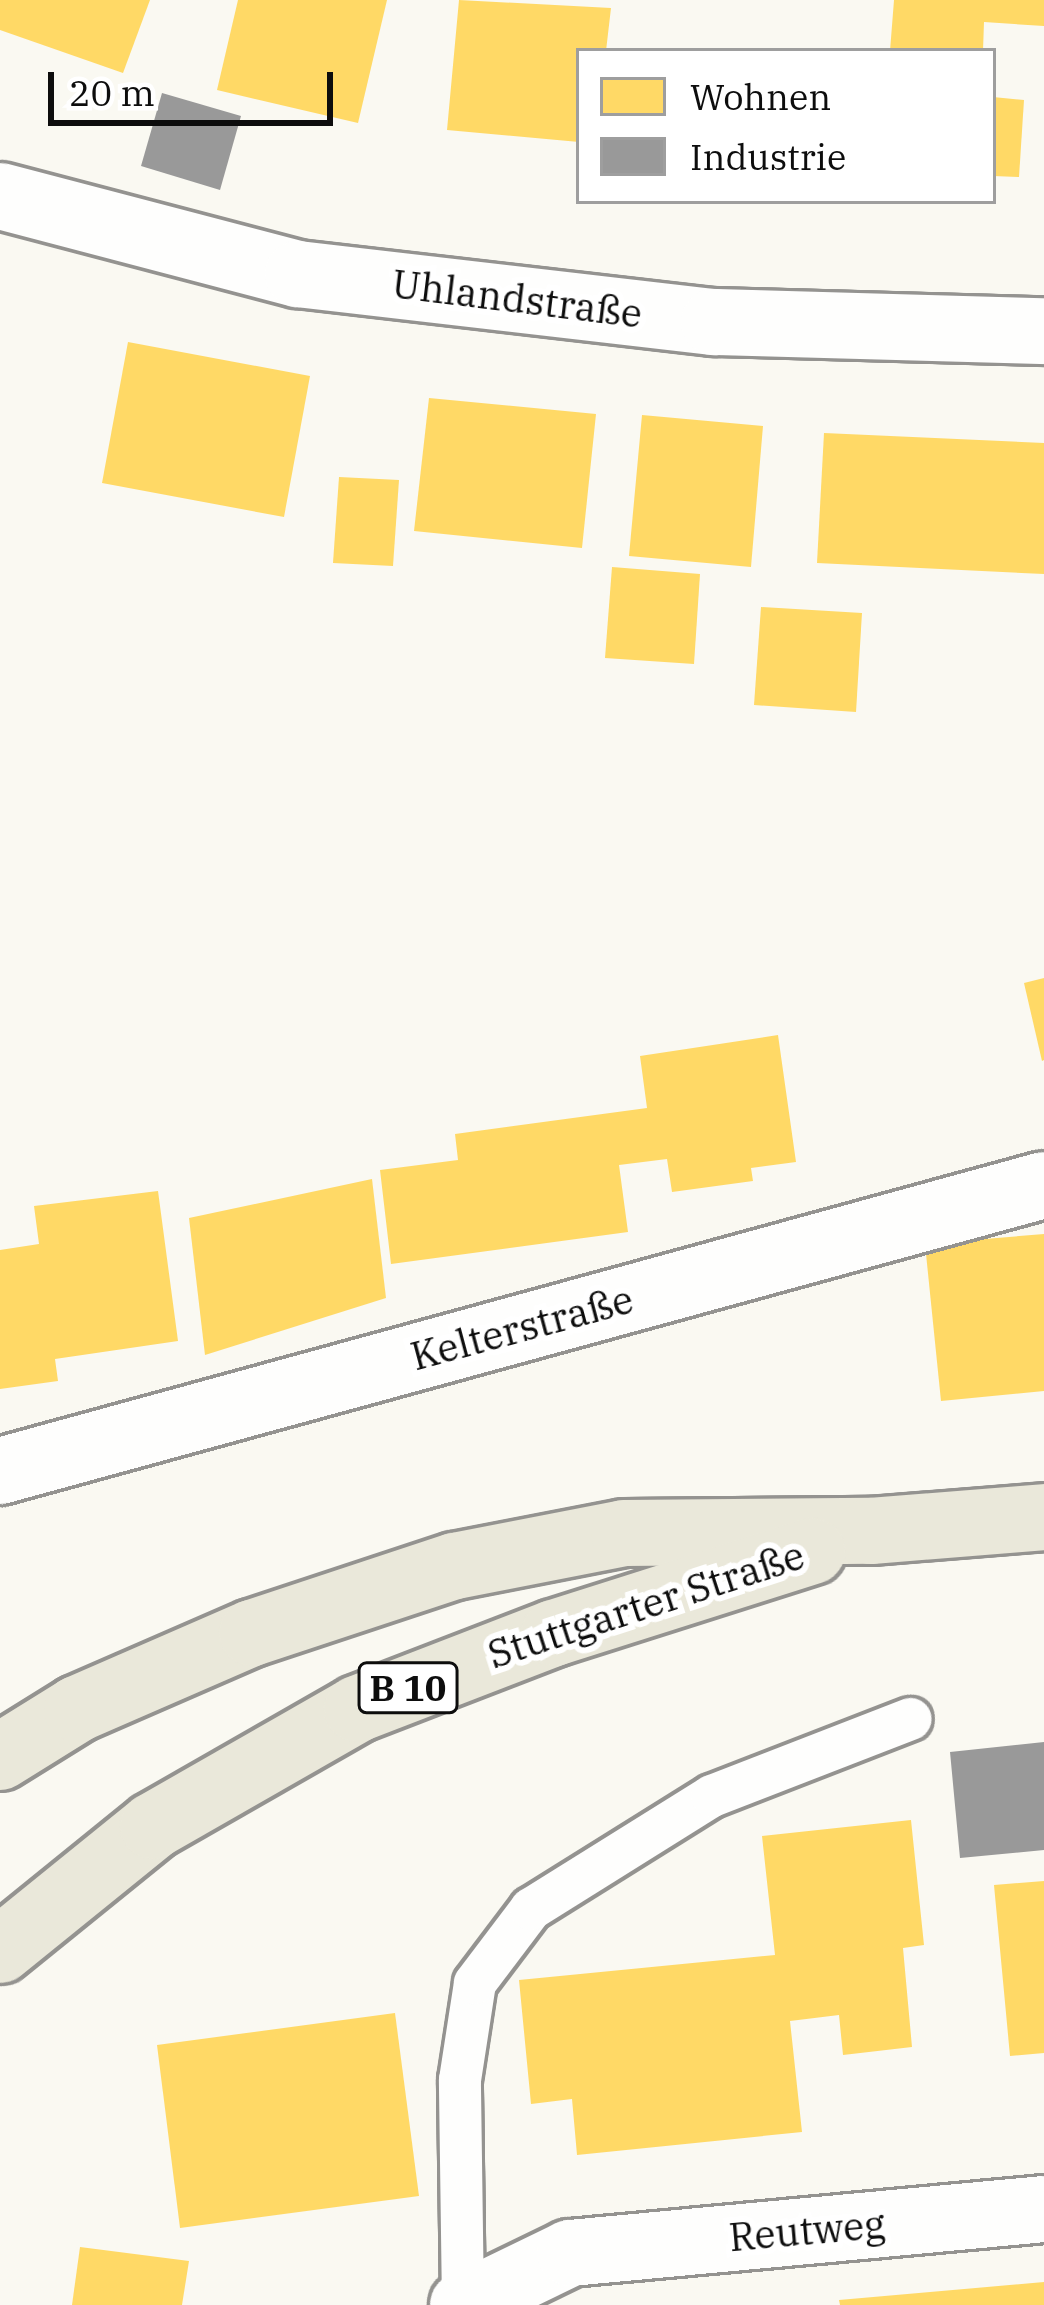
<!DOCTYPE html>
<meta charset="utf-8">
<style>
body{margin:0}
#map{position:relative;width:1044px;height:2305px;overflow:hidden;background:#faf9f2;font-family:"IBM Plex Serif",serif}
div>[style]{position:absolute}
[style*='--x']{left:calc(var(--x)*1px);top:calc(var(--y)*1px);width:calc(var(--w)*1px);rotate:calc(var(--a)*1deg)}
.homes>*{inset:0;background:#ffd966}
.industry>*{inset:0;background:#999}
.roads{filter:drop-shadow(3px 0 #949390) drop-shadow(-3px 0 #949390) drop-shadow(0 3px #949390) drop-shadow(0 -3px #949390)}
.service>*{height:42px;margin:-21px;padding:0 21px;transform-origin:21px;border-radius:21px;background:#fefefd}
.minor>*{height:66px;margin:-33px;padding:0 33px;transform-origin:33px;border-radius:33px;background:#fefefd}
.primary>*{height:66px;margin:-33px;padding:0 33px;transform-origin:33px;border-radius:33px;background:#eae8da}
span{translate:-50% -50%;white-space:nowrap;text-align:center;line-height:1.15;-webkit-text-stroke:12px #fff;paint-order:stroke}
.shield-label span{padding:3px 9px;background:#fff;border:3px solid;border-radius:9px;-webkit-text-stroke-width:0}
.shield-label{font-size:36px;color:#0d0d0d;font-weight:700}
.street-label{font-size:39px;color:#0d0d0d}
.legend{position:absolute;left:576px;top:48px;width:420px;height:156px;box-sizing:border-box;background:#fff;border:3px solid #9e9e9e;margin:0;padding:15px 21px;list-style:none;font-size:36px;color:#0d0d0d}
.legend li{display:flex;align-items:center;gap:24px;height:60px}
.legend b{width:60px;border:3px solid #9e9e9e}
.scale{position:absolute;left:48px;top:72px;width:285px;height:54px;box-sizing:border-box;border:6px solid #0d0d0d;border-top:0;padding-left:15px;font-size:36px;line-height:42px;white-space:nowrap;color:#0d0d0d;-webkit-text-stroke:9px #fff;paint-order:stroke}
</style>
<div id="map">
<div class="homes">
<i style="clip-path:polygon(0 0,150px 0,123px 73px,0 30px)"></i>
<i style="clip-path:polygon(238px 0,387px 0,358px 123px,217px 90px)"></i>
<i style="clip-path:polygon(459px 0,611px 8px,606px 51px,579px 51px,579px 142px,447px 130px)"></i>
<i style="clip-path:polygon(894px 0,1044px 0,1044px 26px,984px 22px,983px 51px,890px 51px)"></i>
<i style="clip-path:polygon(993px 97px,1024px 100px,1019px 177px,993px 176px)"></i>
<i style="clip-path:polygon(128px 342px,310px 376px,284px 517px,102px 483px)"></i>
<i style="clip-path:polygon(429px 398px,596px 414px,582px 548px,414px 531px)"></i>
<i style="clip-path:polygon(642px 415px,763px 426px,751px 567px,629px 556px)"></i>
<i style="clip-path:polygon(824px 433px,1044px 443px,1044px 574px,817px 563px)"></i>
<i style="clip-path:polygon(339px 477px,399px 480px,393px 566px,333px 563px)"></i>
<i style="clip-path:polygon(612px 567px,700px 574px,694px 664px,605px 658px)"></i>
<i style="clip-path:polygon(761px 607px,862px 613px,856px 712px,754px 705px)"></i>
<i style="clip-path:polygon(1044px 978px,1044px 1060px,1042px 1061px,1024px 983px)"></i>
<i style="clip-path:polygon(778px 1035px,796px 1162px,751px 1168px,753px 1181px,672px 1192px,667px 1159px,619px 1165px,628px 1232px,391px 1264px,380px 1170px,458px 1160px,455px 1134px,647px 1108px,640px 1056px)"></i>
<i style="clip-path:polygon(372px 1179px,386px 1298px,205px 1355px,189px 1218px)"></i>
<i style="clip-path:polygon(158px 1191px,178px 1341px,55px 1359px,58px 1381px,0 1389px,0 1250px,39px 1244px,34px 1206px)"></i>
<i style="clip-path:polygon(1044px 1234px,1044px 1391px,941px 1401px,925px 1244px)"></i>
<i style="clip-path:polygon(911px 1820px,924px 1945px,903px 1948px,912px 2047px,843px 2055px,839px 2015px,790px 2021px,802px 2132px,577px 2155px,572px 2099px,531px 2104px,519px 1980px,775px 1955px,762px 1836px)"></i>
<i style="clip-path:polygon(1044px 1881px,1044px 2053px,1010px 2056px,994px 1885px)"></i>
<i style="clip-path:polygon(395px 2013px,419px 2196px,180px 2228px,157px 2045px)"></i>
<i style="clip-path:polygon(80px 2247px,189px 2261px,182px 2305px,72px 2305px)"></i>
<i style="clip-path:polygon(1044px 2282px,1044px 2305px,840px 2305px,839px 2300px)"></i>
</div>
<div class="industry">
<i style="clip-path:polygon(162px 93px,241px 116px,220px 190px,141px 166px)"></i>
<i style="clip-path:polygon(1044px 1742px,1044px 1850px,960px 1858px,950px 1752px)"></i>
</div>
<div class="roads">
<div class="service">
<i style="--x:463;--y:2304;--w:224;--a:-90.8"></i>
<i style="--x:460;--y:2080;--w:98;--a:-81.2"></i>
<i style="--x:475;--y:1983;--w:93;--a:-52.9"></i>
<i style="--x:531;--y:1909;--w:213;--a:-32"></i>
<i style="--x:712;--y:1796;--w:213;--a:-21.2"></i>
</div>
<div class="minor">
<i style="--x:0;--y:196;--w:308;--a:14.7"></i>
<i style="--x:298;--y:274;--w:419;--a:6.6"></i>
<i style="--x:714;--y:322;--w:330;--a:1.6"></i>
<i style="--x:0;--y:1471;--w:1082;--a:-15.32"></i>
<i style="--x:463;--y:2305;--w:119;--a:-25.9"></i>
<i style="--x:570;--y:2253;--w:476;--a:-5.3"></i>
</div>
<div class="primary">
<i style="--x:0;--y:1757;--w:91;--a:-31.9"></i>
<i style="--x:77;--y:1709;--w:191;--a:-23.5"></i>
<i style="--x:252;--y:1633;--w:214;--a:-18.3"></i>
<i style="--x:455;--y:1566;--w:172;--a:-11"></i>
<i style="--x:624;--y:1533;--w:247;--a:-0.5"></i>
<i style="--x:871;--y:1531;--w:174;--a:-4.6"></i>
<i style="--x:0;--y:1950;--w:197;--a:-39"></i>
<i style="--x:153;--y:1826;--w:235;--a:-29.8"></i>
<i style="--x:357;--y:1709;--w:211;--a:-21.1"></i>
<i style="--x:554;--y:1633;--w:271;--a:-17.6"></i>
</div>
</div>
<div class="shield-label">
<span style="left:408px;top:1688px">B 10</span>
</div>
<div class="street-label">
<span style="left:517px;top:299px;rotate:7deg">Uhlandstraße</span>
<span style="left:522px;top:1328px;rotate:-15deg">Kelterstraße</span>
<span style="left:646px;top:1605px;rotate:-18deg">Stuttgarter Straße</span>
<span style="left:807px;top:2231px;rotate:-5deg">Reutweg</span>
</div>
<ul class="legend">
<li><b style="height:33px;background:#ffd966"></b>Wohnen</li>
<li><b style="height:33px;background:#999"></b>Industrie</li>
</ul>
<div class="scale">20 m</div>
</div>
